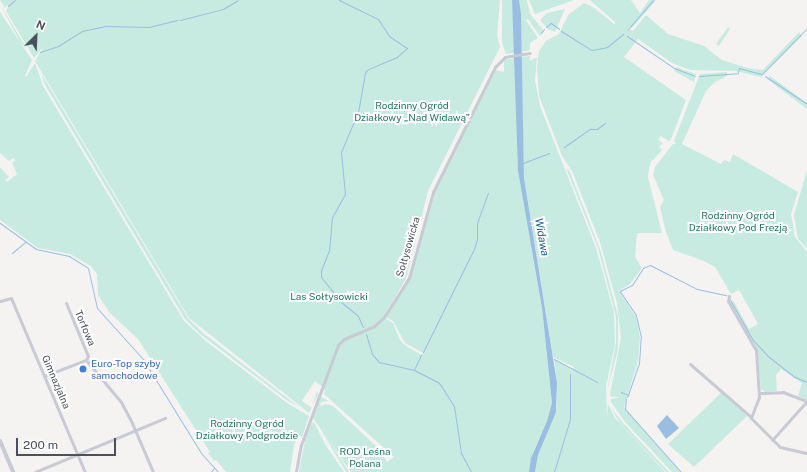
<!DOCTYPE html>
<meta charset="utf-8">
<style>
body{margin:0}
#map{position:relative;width:807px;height:472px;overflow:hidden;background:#f4f3f2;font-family:"Public Sans",sans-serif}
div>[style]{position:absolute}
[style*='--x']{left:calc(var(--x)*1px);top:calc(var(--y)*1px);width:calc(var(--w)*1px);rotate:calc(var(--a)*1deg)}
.green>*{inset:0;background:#c7ebe0}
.water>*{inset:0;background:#9abde2}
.stream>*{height:1px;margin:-0.5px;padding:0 0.5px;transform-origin:0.5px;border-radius:0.5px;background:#9abde2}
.minor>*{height:3px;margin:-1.5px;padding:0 1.5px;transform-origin:1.5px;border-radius:1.5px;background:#c8cad4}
.tertiary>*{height:4px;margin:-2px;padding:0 2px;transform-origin:2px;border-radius:2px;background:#c8cad4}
.dots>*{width:11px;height:11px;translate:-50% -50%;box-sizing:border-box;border:2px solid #fff;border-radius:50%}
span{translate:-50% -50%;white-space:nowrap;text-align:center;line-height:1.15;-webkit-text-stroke:4px #fff;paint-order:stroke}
.park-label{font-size:10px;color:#247766}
.street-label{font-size:10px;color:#4c505d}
.shop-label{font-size:10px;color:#366cbe}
.left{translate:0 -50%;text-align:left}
.water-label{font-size:11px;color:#205d9c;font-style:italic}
.north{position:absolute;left:16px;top:16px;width:40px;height:40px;-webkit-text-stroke:3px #fff;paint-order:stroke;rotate:24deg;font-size:11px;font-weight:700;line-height:16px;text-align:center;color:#4c505d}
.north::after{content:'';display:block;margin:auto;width:14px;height:18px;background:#4c505d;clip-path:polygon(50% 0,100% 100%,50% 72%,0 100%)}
.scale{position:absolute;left:16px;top:438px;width:100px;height:18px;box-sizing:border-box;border:2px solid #4c505d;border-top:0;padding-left:5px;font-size:12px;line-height:14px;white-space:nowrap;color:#4c505d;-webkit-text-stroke:3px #fff;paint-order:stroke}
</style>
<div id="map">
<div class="green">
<i style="clip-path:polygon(0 0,500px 0,497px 36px,500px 47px,428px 191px,406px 279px,384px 316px,372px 328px,385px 318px,393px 323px,400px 340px,406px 346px,422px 355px,423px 353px,405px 343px,393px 321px,386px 317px,410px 278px,435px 193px,450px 160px,496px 70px,504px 72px,504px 60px,516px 58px,518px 171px,542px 308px,552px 403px,547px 421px,533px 452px,529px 472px,351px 472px,313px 418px,321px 397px,329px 401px,321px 402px,320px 406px,326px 404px,333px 406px,379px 449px,387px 462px,394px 457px,324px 394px,325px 389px,315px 381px,302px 401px,312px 408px,317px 391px,318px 395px,309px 413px,189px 318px,35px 61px,44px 46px,34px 58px,6px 11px,8px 7px,7px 5px,5px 8px)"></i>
<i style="clip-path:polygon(502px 0,512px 0,515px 53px,506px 54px,502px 42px)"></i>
<i style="clip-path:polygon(519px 0,527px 0,530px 14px,544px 31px,540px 36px,528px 19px,526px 20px,538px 38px,530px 43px,530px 50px,522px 52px)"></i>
<i style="clip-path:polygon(529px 0,574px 0,535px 14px)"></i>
<i style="clip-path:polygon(590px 0,631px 0,640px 13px,649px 0,656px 0,633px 27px,628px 28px,633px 31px,646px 15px,668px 34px,704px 46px,722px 60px,748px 68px,763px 70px,799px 32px,802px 36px,761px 77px,736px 71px,690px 70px,672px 63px,638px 39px,624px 57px,686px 100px,671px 139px,669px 141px,661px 136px,658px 140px,663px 143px,659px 147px,662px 150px,651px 162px,649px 170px,648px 177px,662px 233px,637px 233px,635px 257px,642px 268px,630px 284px,619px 291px,636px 317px,640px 337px,638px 361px,624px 407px,680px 472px,672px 472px,625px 422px,611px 402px,611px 399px,620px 397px,611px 397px,610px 394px,621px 338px,617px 303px,600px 242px,572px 171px,562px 156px,539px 96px,537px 68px,539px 51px,546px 41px,559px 34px,568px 15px,584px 3px,593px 7px,614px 24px,616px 23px)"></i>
<i style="clip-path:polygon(0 4px,27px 49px,20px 42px)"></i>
<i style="clip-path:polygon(565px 9px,555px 32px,548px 29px,540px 20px,547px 13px)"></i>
<i style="clip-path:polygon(0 12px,32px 60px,25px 76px,26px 77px,35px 63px,43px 86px,184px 321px,207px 342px,287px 403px,309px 416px,302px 437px,298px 435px,294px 445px,290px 472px,226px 472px,216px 460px,214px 461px,208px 453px,210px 452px,138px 339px,109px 312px,98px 295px,97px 274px,91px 266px,70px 254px,38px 248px,0 220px,0 167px,9px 177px,5px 180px,7px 182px,17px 174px,12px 163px,15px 160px,13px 158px,9px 161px,0 153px)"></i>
<i style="clip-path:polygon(728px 27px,730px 29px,719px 46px,716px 44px)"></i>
<i style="clip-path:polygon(530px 56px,530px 61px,537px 57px,535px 80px,540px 106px,596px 248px,614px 313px,615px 344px,606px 386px,607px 418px,608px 404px,615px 418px,665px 472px,535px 472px,538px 455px,557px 407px,557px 383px,554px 359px,572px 370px,574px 367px,553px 357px,524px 178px,521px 57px)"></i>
<i style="clip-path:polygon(676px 67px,696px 74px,694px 82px,674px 71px)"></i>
<i style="clip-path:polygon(727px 72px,727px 76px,715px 82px,706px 91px,682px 144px,721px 164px,724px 160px,730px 162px,733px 154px,798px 192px,791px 214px,795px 237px,807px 252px,807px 400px,798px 396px,802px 383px,781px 369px,776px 375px,777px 391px,765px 392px,761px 389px,757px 350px,729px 299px,734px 302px,749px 329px,758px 324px,739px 290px,731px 294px,715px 267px,704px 261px,673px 250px,666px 232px,660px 207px,664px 200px,653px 175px,655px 167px,673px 144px,676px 144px,674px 141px,700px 74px)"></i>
<i style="clip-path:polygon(41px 73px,188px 318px,202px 332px,299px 407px,288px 401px,200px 334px,185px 319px,45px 85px)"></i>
<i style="clip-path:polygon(770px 76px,807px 103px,807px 109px,767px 79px)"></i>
<i style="clip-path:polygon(566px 168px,570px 172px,601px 252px,618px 316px,618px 349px,607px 392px,616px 343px,616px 317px,598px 248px)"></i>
<i style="clip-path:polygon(807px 170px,807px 248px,798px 239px,794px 215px)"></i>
<i style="clip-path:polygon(722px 392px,747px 416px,694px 467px,668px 444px)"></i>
<i style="clip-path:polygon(609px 405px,623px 423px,669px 472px,666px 472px,620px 423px)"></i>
<i style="clip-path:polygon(314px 422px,325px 444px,344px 472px,299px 472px,305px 440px,311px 424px)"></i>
<i style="clip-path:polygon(321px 430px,322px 430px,349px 472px,346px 472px)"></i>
</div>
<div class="water">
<i style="clip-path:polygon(512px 0,519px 0,521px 14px,524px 178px,557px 383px,556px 412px,538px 455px,535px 472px,529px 472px,531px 458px,547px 421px,552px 403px,542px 308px,518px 171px)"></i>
<i style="clip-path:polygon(667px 415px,679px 428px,666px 439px,657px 426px)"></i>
</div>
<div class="stream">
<i style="--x:339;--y:0;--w:43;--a:26"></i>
<i style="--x:378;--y:19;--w:20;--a:57"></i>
<i style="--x:389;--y:36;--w:22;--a:34"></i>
<i style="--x:407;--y:48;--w:13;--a:138"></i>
<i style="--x:397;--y:57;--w:33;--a:157"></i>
<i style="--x:367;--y:70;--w:4;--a:124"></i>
<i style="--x:365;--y:73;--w:40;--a:100"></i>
<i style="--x:358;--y:112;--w:43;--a:113"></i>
<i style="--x:341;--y:152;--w:42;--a:84.6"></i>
<i style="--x:345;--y:194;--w:26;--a:119"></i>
<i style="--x:332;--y:217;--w:33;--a:95"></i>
<i style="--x:329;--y:250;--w:22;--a:111"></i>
<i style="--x:321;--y:271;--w:6;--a:90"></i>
<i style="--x:321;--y:277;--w:32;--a:51"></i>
<i style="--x:341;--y:302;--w:22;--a:39"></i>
<i style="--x:358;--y:316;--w:12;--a:66"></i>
<i style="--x:8;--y:6;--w:9;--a:-41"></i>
<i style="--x:180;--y:20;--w:44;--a:-14.3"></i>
<i style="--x:223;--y:9;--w:17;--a:-31"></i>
<i style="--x:546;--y:27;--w:6;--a:-39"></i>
<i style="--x:551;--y:23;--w:10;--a:37"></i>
<i style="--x:628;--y:29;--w:38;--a:-49"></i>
<i style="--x:561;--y:31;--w:36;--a:32"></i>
<i style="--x:592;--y:50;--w:15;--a:-11"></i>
<i style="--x:607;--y:47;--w:21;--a:-39"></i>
<i style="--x:541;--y:33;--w:5;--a:-53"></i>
<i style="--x:627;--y:36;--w:57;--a:34.2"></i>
<i style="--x:674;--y:68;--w:22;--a:21"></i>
<i style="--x:40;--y:52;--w:19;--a:-18"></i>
<i style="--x:58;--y:46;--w:28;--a:-32"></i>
<i style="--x:82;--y:31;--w:25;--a:-12"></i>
<i style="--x:106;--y:26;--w:43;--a:1.3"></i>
<i style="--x:149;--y:27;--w:29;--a:-14"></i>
<i style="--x:738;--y:72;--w:4;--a:-76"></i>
<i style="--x:739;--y:68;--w:24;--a:15"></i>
<i style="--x:762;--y:74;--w:64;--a:-45.6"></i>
<i style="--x:699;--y:76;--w:39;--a:-4"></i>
<i style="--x:765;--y:76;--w:50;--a:33.7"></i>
<i style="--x:564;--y:147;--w:32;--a:-35"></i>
<i style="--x:590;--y:129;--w:7;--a:0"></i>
<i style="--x:597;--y:129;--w:10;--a:-37"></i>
<i style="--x:523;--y:163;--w:28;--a:-21"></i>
<i style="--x:0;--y:223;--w:44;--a:35.8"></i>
<i style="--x:36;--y:249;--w:34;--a:12"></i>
<i style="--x:69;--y:256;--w:22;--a:32"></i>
<i style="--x:88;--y:268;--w:41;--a:77.3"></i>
<i style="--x:97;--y:308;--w:69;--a:48"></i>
<i style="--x:143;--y:359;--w:110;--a:58.3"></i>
<i style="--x:201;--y:453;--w:25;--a:48"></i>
<i style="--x:12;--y:253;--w:17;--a:-40"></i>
<i style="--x:729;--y:298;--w:48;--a:60.3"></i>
<i style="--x:753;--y:340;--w:23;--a:47"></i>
<i style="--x:769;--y:357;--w:33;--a:38"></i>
<i style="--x:795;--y:377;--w:13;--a:23"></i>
<i style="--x:366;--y:334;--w:21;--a:73"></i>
<i style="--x:372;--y:354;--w:11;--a:49"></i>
<i style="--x:379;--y:362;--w:36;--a:13"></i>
<i style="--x:414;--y:370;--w:27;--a:27"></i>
<i style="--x:438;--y:382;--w:6;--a:51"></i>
<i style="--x:442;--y:387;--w:22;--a:58"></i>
<i style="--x:454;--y:406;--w:48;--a:81.5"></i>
<i style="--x:461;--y:453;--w:21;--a:62"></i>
<i style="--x:423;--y:352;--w:115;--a:-63.7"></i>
<i style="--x:474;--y:249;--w:9;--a:-72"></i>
<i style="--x:477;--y:240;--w:17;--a:-90"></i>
<i style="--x:477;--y:223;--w:32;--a:-70"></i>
<i style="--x:554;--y:359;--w:49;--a:28.1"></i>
<i style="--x:414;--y:370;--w:17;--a:-65"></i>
<i style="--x:621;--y:392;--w:8;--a:23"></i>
<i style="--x:628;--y:395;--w:2;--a:117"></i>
<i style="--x:628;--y:395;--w:34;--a:-71"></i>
<i style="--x:639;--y:363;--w:26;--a:-86"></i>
<i style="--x:641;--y:337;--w:23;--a:-103"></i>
<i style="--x:636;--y:315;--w:29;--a:-124"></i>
<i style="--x:620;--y:291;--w:13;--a:-27"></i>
<i style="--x:632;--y:285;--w:20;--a:-57"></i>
<i style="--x:643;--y:268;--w:8;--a:-23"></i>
<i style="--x:650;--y:265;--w:53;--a:27.1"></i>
<i style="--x:697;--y:289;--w:30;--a:12"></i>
<i style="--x:626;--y:399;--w:10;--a:96"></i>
<i style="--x:625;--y:409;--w:84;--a:48.4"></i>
<i style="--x:211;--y:472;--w:5;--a:-53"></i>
<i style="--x:554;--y:472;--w:55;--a:-73.2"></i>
<i style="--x:570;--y:419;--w:45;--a:-90"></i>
</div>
<div class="minor">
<i style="--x:729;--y:296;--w:5;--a:101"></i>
<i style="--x:728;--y:301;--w:56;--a:60.3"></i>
<i style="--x:756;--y:350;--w:47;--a:86.3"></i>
<i style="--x:759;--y:397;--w:22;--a:111"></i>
<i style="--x:751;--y:418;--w:41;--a:45"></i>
<i style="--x:780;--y:447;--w:28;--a:13"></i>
<i style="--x:0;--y:301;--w:11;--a:-15"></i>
<i style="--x:11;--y:298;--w:189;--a:67"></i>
<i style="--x:66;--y:303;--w:57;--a:67.5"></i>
<i style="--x:88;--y:356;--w:4;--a:117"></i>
<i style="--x:86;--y:360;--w:55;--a:50.2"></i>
<i style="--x:121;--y:402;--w:24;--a:62"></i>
<i style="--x:132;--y:423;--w:53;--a:66.8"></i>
<i style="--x:690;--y:364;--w:81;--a:41"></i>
<i style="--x:44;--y:376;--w:45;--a:-20.9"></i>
<i style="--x:760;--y:393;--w:23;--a:-2"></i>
<i style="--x:783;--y:392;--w:26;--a:21"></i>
<i style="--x:807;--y:401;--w:52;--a:131.9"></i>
<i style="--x:35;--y:472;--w:141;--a:-22.6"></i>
<i style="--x:296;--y:472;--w:27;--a:-80"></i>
<i style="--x:301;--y:445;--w:107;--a:-69.7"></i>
<i style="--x:338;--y:345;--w:8;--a:-45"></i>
<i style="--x:344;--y:339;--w:33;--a:-23"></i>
<i style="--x:374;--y:326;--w:13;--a:-42"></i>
<i style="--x:384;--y:317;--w:24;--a:-57"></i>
<i style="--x:397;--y:297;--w:22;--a:-58"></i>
<i style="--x:409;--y:278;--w:89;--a:-74.4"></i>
<i style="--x:433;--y:192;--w:140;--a:-63.6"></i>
<i style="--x:495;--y:67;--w:14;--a:-45"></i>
<i style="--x:505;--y:57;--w:25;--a:-9"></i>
</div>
<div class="tertiary">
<i style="--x:0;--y:441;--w:34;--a:67"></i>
</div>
<div class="dots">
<i style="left:83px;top:369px;background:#3f7fe0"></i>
</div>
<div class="park-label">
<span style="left:412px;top:111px">Rodzinny Ogród<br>Działkowy „Nad Widawą”</span>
<span style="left:738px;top:221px">Rodzinny Ogród<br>Działkowy Pod Frezją</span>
<span style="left:329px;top:297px">Las Sołtysowicki</span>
<span style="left:247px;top:429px">Rodzinny Ogród<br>Działkowy Podgrodzie</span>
<span style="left:365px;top:457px">ROD Leśna<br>Polana</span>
</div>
<div class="street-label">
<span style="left:408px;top:247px;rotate:-74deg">Sołtysowicka</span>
<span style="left:85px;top:328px;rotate:67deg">Torfowa</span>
<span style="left:56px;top:382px;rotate:67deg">Gimnazjalna</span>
</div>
<div class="shop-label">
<span class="left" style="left:91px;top:369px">Euro-Top szyby<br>samochodowe</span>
</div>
<div class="water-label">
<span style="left:542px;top:237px;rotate:80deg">Widawa</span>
</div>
<div class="north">N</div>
<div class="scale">200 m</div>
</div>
